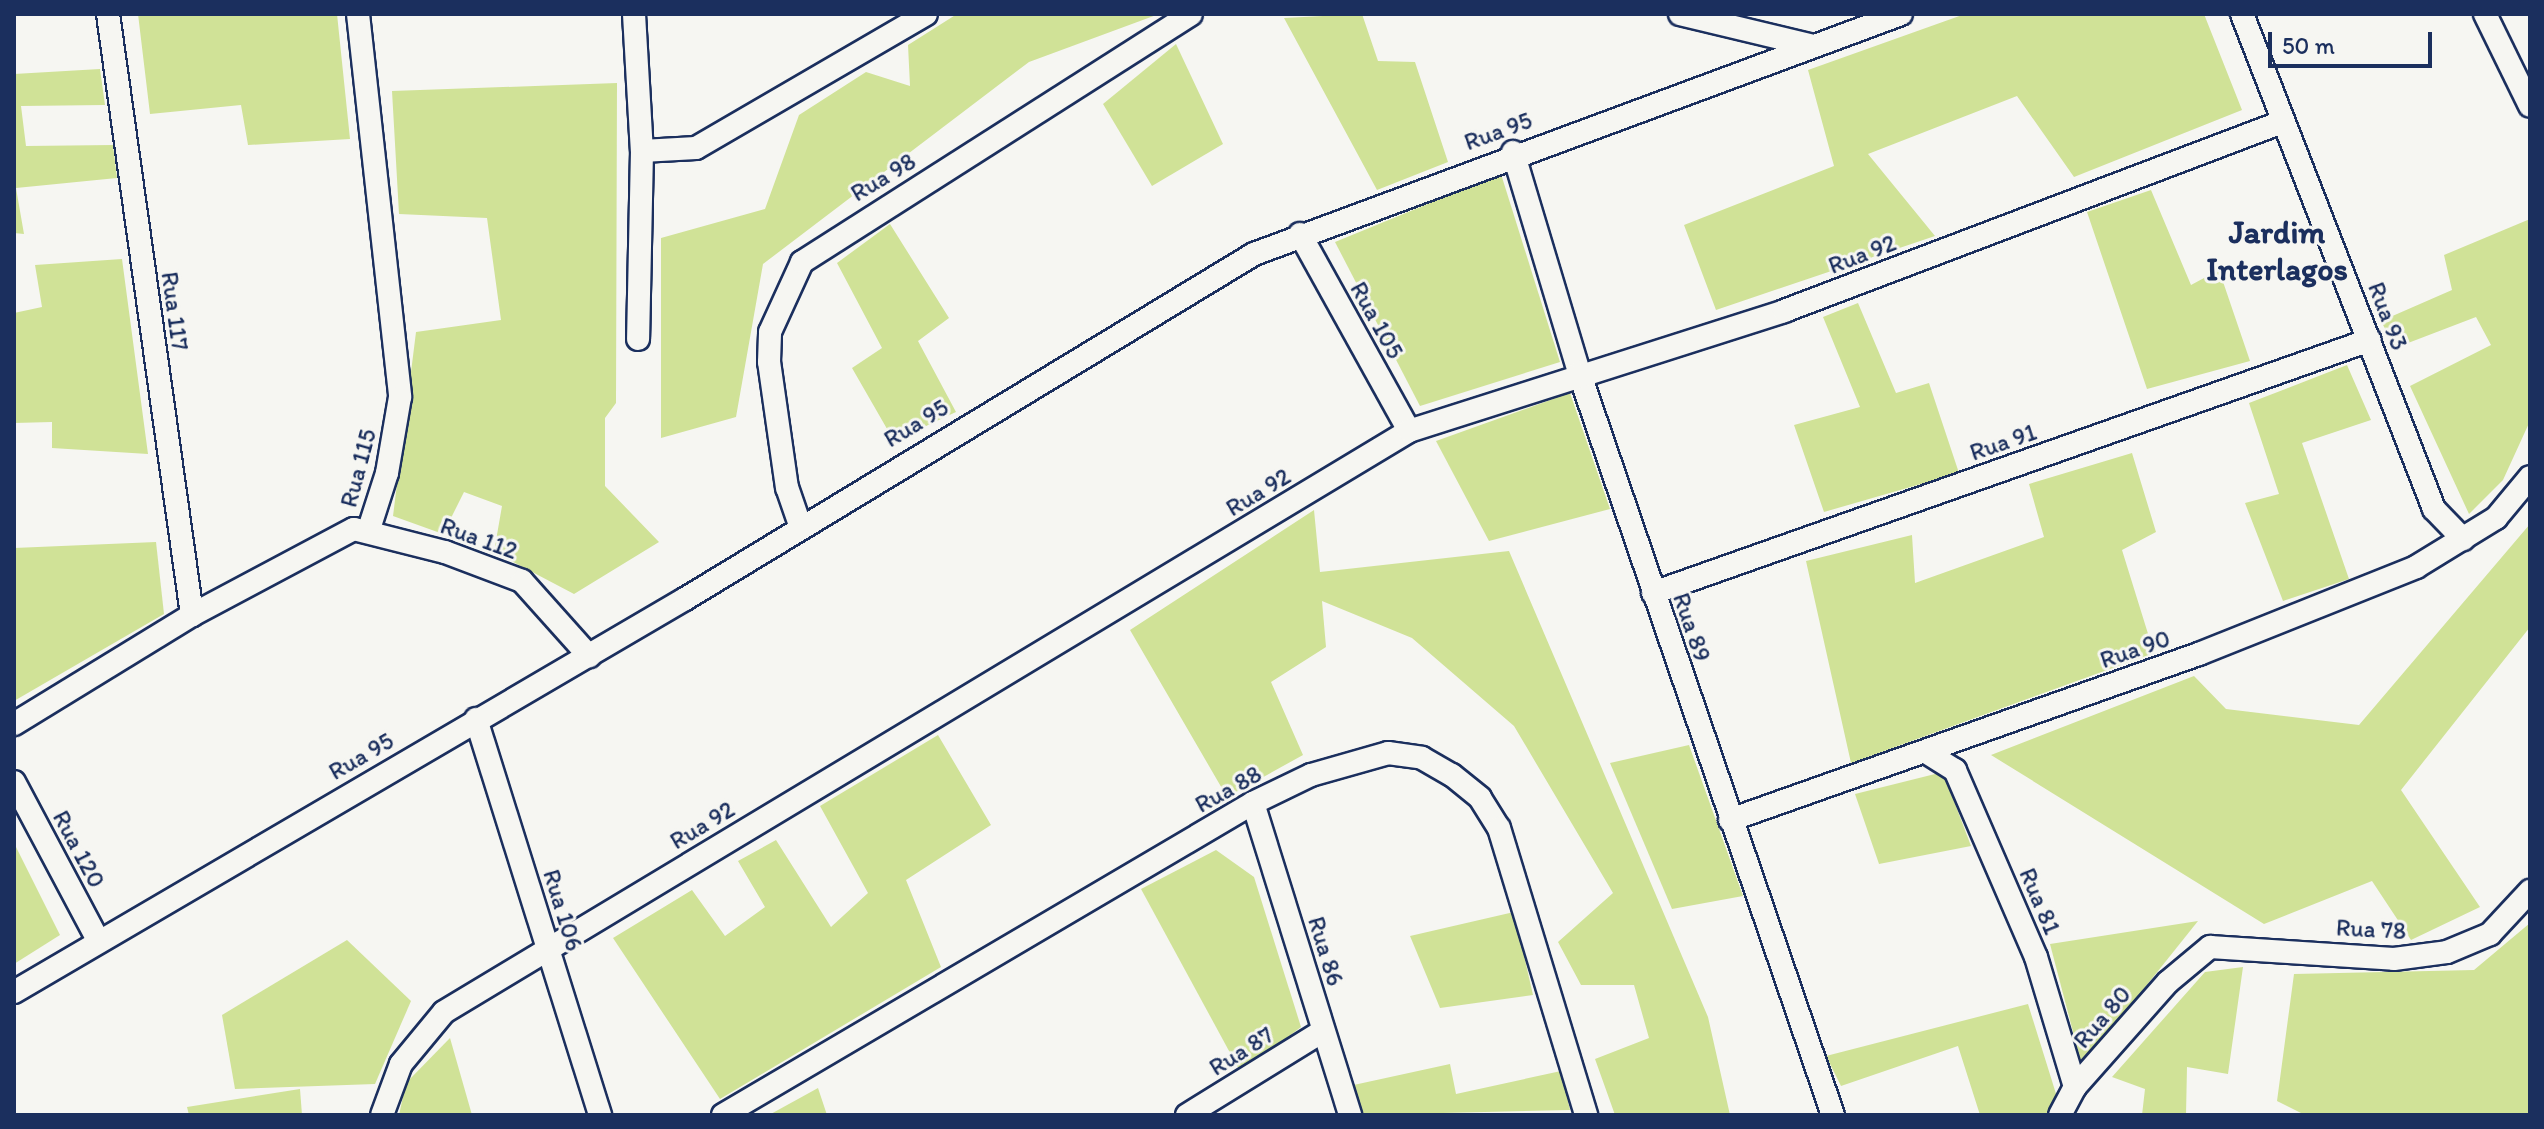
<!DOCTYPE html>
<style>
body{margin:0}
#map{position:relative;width:2544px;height:1129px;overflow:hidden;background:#f6f6f2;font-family:Itim,sans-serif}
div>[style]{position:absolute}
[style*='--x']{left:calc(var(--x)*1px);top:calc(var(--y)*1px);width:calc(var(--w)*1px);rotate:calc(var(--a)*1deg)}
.green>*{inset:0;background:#d0e297}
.roads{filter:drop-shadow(2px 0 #1b2f5e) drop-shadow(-2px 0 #1b2f5e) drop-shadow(0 2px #1b2f5e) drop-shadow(0 -2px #1b2f5e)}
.minor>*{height:22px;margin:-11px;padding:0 11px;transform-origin:11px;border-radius:11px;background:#f6f6f2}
span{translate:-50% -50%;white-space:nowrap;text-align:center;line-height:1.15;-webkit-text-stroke:6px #f6f6f2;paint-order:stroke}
.street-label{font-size:24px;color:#1b2f5e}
.district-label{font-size:32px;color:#1b2f5e;font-weight:700}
.frame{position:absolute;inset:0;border:16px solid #1b2f5e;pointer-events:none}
.scale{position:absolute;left:2268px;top:32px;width:164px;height:36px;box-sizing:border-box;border:4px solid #1b2f5e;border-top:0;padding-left:10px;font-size:24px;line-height:28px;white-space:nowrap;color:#1b2f5e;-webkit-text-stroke:6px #f6f6f2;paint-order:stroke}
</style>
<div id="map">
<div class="green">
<i style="clip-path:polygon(138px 14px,337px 14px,350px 139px,248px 145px,241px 105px,150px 114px)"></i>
<i style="clip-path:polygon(957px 14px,1159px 14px,1029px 62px,763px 264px,736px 417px,661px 438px,661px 238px,765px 209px,799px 115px,866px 72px,910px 86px,908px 45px)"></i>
<i style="clip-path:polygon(1362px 14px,1378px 61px,1415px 62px,1448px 162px,1377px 190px,1284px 18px)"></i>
<i style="clip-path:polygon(1965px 14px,2204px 14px,2242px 110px,2074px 177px,2017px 96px,1868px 154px,1935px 236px,1716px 310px,1684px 225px,1834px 166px,1808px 70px)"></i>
<i style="clip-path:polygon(1176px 44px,1223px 144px,1152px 186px,1103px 104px)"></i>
<i style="clip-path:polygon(100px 69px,105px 105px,21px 106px,26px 146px,113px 145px,117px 178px,16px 188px,24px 234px,14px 233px,14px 74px)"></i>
<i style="clip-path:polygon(617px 83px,616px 403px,605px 418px,605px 486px,659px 542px,574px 594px,494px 552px,502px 506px,464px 492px,443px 534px,393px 516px,416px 332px,501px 320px,487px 218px,399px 214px,392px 91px)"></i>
<i style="clip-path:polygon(1501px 174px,1560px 362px,1420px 406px,1335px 242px)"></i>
<i style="clip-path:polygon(2151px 190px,2191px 285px,2219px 270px,2250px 361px,2147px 389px,2087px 212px)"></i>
<i style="clip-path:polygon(2530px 219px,2530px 421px,2503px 480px,2469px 514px,2410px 386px,2491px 345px,2476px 317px,2395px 348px,2381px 321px,2452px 290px,2444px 255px)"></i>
<i style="clip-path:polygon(890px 224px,949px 318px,918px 341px,956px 412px,894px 441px,852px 368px,882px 348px,837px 263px)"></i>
<i style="clip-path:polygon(122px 259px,148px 454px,52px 448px,52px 422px,14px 423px,14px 313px,42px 307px,35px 265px)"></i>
<i style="clip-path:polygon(1858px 303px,1896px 393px,1929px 383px,1959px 473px,1824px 512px,1794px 425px,1860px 407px,1823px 317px)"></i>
<i style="clip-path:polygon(2347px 365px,2371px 420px,2302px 443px,2349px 579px,2283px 601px,2245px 503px,2279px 494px,2249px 403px)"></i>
<i style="clip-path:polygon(1570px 393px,1610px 509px,1489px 541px,1436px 441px)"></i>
<i style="clip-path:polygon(2132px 453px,2156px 532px,2122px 550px,2154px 653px,1851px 763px,1806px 561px,1912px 535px,1915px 583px,2044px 537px,2029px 484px)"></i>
<i style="clip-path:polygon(1314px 510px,1320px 572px,1509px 551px,1708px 1017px,1730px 1115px,1615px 1115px,1595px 1059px,1649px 1038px,1634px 985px,1581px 985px,1558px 942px,1613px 893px,1514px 726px,1412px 638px,1322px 601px,1326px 647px,1271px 682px,1303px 755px,1227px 797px,1130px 630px)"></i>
<i style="clip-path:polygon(2530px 524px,2530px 627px,2401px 790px,2480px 907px,2411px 940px,2372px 881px,2264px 924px,1991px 755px,2194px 676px,2226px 709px,2359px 725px)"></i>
<i style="clip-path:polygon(156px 542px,164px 614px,14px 701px,14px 548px)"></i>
<i style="clip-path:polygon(938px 735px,991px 825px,906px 880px,941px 967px,720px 1099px,613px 938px,692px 890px,725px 936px,765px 907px,738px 861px,776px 840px,831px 927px,868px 893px,820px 806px)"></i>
<i style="clip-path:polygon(1689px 745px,1743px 896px,1672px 909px,1610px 763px)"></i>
<i style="clip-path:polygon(1943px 772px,1971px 846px,1879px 864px,1855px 794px)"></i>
<i style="clip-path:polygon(14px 843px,60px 935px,14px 964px)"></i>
<i style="clip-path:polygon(1216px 850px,1254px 877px,1301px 1027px,1241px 1073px,1141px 889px)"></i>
<i style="clip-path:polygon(1514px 912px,1533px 995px,1440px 1008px,1410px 936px)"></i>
<i style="clip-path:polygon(2198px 921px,2082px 1066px,2050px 944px)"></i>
<i style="clip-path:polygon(2530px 923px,2530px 1115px,2305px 1115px,2277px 1101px,2294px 974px,2474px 970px)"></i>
<i style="clip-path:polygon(347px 940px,411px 1001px,375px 1084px,235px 1089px,222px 1015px)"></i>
<i style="clip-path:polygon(2243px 967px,2228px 1074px,2187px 1067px,2186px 1115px,2142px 1115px,2145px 1089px,2112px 1077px,2205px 972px)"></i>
<i style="clip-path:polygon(2028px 1004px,2057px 1097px,2047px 1115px,1980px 1115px,1958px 1046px,1841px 1086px,1826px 1056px)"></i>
<i style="clip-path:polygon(450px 1038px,472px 1115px,399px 1115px,406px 1083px)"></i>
<i style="clip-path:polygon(1450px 1064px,1456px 1094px,1561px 1071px,1570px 1110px,1360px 1115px,1349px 1086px)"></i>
<i style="clip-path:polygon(818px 1088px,827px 1115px,769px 1115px)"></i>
<i style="clip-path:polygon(300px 1089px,302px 1115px,189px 1115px,187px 1107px)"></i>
</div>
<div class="roads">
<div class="minor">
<i style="--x:108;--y:14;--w:607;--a:82.04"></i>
<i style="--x:358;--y:14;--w:385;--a:83.7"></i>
<i style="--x:400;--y:397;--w:77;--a:99.7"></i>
<i style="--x:387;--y:473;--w:59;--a:107.8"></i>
<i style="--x:634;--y:14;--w:137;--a:86.7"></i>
<i style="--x:642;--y:151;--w:188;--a:91.2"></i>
<i style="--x:1680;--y:14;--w:137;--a:13.5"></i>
<i style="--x:2242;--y:14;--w:531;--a:68.8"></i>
<i style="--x:2434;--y:509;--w:42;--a:46"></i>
<i style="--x:2485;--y:14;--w:102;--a:63.9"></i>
<i style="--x:642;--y:151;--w:54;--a:-3.2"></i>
<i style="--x:696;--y:148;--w:266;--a:-30.2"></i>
<i style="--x:1513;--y:152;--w:230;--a:73.3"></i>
<i style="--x:1579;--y:372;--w:785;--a:71.13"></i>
<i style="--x:1300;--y:234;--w:225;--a:61"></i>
<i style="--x:800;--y:525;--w:39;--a:-109"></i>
<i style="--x:787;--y:488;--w:127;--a:-98.1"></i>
<i style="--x:769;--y:362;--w:30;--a:-88"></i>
<i style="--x:770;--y:332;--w:77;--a:-65.4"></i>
<i style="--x:802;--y:262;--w:461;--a:-32.5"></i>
<i style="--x:1653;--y:593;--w:760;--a:-19.44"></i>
<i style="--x:476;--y:719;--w:415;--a:72.6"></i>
<i style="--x:14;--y:724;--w:209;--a:-31.5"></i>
<i style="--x:192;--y:615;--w:183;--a:-28"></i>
<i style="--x:354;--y:529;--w:94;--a:14.2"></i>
<i style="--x:445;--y:552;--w:82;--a:20.6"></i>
<i style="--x:522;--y:581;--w:101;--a:48.2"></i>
<i style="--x:1929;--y:754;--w:31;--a:32"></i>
<i style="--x:1955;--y:770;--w:204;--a:66.6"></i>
<i style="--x:2036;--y:957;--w:136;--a:73.3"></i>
<i style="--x:14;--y:782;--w:179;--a:62"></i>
<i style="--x:1253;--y:803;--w:327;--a:72.7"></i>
<i style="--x:1730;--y:820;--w:498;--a:-19.5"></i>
<i style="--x:2199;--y:654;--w:234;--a:-21.8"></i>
<i style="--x:2416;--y:567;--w:94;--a:-31.5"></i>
<i style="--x:2496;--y:518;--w:53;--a:-50.3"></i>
<i style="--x:14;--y:992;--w:778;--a:-30.36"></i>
<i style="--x:685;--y:599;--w:665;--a:-31.23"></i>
<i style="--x:1254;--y:254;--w:690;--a:-20.35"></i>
<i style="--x:382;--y:1115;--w:54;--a:-69.6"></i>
<i style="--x:401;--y:1064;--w:67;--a:-50.4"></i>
<i style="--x:444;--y:1012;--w:1126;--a:-31.05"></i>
<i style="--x:1409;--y:431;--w:394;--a:-17.7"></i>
<i style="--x:1784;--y:311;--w:533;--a:-20.78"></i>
<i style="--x:723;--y:1115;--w:615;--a:-30.48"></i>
<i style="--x:1253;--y:803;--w:64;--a:-25.8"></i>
<i style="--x:1311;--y:775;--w:80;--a:-15.9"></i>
<i style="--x:1388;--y:753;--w:34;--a:8"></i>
<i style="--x:1422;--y:758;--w:34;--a:30"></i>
<i style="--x:1452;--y:775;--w:36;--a:39"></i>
<i style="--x:1480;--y:798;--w:36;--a:58"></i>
<i style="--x:1499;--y:828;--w:300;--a:73.1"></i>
<i style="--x:1187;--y:1115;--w:160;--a:-31.7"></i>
<i style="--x:2060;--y:1115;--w:32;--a:-62"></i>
<i style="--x:2075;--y:1087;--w:140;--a:-48.5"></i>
<i style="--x:2168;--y:982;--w:55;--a:-39.8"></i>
<i style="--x:2210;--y:947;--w:184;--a:3.7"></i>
<i style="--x:2394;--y:959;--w:53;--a:-7.5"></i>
<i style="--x:2447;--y:952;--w:47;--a:-22.7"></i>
<i style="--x:2490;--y:934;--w:59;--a:-47.1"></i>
</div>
</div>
<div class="street-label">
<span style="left:1498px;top:131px;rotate:-20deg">Rua 95</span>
<span style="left:883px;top:177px;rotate:-31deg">Rua 98</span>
<span style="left:1862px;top:254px;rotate:-21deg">Rua 92</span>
<span style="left:175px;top:311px;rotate:82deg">Rua 117</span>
<span style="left:2388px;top:316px;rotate:69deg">Rua 93</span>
<span style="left:1377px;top:320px;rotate:61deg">Rua 105</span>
<span style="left:916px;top:423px;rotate:-31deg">Rua 95</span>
<span style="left:2003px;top:442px;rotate:-19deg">Rua 91</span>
<span style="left:358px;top:468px;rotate:-75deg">Rua 115</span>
<span style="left:1258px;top:492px;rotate:-31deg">Rua 92</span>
<span style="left:479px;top:538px;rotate:20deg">Rua 112</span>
<span style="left:1692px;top:627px;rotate:71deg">Rua 89</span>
<span style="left:2135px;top:649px;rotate:-19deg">Rua 90</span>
<span style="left:361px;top:756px;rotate:-30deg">Rua 95</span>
<span style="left:1228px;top:789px;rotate:-29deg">Rua 88</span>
<span style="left:702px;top:825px;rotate:-31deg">Rua 92</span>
<span style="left:79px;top:849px;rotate:62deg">Rua 120</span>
<span style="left:2040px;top:901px;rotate:67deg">Rua 81</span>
<span style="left:563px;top:910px;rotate:73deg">Rua 106</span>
<span style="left:2371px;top:929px;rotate:3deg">Rua 78</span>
<span style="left:1326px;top:951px;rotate:73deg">Rua 86</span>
<span style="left:2102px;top:1017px;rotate:-49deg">Rua 80</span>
<span style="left:1241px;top:1051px;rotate:-32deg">Rua 87</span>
</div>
<div class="district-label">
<span style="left:2277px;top:251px">Jardim<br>Interlagos</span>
</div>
<div class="frame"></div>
<div class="scale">50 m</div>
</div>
